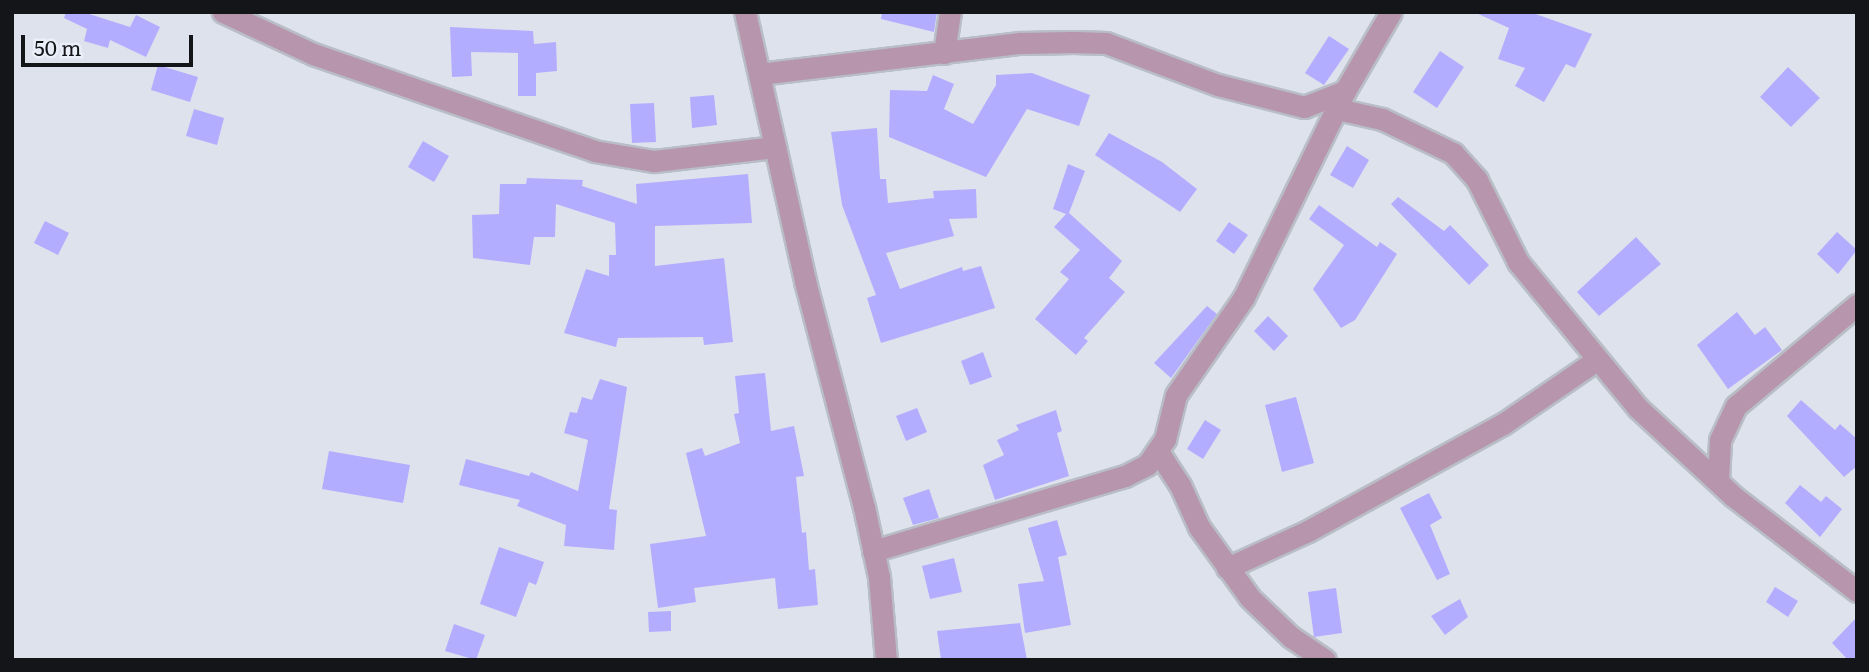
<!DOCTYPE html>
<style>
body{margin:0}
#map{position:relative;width:1869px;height:672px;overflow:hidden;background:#dee2ec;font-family:Literata,serif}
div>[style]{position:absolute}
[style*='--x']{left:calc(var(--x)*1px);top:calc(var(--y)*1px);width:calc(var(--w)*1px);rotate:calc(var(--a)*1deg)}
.building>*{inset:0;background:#b3adff}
.roads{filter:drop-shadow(2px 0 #b9bdc6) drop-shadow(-2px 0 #b9bdc6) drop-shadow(0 2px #b9bdc6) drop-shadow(0 -2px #b9bdc6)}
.minor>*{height:21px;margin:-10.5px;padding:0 10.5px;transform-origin:10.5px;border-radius:10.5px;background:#b695ad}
span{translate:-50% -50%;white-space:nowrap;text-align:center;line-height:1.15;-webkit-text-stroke:5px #ebeff9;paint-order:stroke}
.frame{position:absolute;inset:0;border:14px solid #131518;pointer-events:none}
.scale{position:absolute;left:21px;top:35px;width:172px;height:32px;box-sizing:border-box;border:4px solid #131518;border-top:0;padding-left:9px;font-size:21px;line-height:24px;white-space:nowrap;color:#131518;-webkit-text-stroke:5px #ebeff9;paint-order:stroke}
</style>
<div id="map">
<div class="building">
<i style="clip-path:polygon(66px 12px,83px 12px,130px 27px,136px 15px,160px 27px,146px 57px,110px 40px,108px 48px,84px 41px,87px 29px,64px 18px)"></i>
<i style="clip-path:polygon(882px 12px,937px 12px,934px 32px,881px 19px)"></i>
<i style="clip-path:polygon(1474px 12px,1530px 12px,1592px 34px,1575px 68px,1566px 64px,1544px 102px,1515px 86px,1525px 68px,1498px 59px,1509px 28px)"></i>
<i style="clip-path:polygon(450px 27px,533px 31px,534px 44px,556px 42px,557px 71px,536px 73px,536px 96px,518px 96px,518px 53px,471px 52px,472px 76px,452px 77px)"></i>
<i style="clip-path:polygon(1329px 36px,1349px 49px,1324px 85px,1305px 73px)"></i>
<i style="clip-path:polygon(1440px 51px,1464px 67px,1437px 108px,1413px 92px)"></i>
<i style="clip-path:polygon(158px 65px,198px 77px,190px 102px,151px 90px)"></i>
<i style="clip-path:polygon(1788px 67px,1820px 98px,1791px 127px,1760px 97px)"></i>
<i style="clip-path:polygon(1032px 73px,1090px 95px,1079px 126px,1027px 109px,986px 177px,889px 137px,890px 90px,927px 91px,933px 75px,954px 84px,944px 109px,973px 124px,996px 85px,996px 75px)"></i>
<i style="clip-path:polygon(714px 95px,717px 125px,692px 128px,690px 97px)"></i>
<i style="clip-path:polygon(654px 103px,656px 142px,632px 143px,630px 104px)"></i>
<i style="clip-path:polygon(194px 109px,224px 118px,217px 145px,186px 136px)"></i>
<i style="clip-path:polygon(877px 128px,880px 179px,886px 179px,888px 203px,934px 198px,933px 191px,976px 189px,977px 218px,949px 219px,954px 236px,886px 253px,900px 289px,962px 267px,963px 271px,981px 266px,995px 308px,881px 343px,867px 298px,876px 295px,842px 205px,831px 132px)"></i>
<i style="clip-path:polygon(1109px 133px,1162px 162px,1197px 189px,1180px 212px,1095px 155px)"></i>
<i style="clip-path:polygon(423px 141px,449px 156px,434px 182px,408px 167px)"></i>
<i style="clip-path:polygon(1347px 146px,1369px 160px,1353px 188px,1330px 175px)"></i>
<i style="clip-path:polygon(1068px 164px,1085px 171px,1069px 213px,1122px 261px,1109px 278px,1125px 292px,1084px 338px,1088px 341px,1076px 355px,1035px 319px,1069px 279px,1060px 272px,1080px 250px,1054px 227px,1066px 214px,1053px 209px)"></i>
<i style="clip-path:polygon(748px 174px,752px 223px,655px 226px,655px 266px,724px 258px,733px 342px,704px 345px,703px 337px,618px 338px,616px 347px,564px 333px,586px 269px,609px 276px,609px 255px,616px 255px,615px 223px,556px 204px,555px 237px,534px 237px,530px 265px,473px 258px,472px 215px,499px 214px,500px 184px,526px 184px,527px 178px,583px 180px,582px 186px,637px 204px,636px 184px)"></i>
<i style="clip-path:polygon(1398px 197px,1444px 231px,1450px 225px,1489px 265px,1469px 285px,1391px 204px)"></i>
<i style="clip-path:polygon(1319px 205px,1377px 247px,1380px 242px,1397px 254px,1355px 320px,1341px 328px,1313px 289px,1344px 245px,1309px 219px)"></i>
<i style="clip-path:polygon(45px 221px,69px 233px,58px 255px,34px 243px)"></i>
<i style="clip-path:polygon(1229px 222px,1248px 235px,1234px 254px,1216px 241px)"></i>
<i style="clip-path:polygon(1837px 232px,1857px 250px,1838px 274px,1817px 254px)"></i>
<i style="clip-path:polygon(1636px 237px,1661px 264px,1599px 316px,1577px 292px)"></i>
<i style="clip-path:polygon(1207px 306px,1217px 314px,1171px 378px,1154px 363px)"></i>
<i style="clip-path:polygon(1737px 312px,1755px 335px,1765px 327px,1782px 350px,1728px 389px,1697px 345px)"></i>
<i style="clip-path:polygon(1268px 316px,1288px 336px,1274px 351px,1254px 331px)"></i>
<i style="clip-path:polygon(983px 352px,992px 377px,970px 385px,961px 361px)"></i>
<i style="clip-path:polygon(765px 373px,771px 431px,794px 426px,804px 476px,796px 477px,802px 533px,806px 532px,809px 570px,815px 569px,818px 605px,778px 609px,775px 578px,694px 588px,696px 602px,658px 608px,650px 544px,706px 536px,686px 453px,702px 448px,705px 456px,740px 443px,734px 414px,739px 413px,735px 376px)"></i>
<i style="clip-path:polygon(600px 379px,627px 387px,609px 509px,617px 510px,614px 550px,564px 546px,566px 525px,517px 506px,520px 500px,459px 485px,466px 459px,529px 476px,531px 472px,578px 491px,588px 440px,564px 433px,570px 412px,577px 413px,582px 397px,592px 400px)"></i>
<i style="clip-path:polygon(1296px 397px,1314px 463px,1282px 472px,1265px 405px)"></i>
<i style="clip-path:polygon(1801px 400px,1835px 430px,1840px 424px,1857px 439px,1857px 466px,1844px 477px,1787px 416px)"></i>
<i style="clip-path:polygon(917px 408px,927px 432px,906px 441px,896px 416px)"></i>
<i style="clip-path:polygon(1056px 410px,1062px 431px,1057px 433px,1069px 476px,995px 500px,983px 465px,1004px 455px,997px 440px,1019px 430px,1016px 425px)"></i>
<i style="clip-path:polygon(1205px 420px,1221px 430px,1203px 459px,1187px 449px)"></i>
<i style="clip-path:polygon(329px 451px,410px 465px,403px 503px,322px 489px)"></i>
<i style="clip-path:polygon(1800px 485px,1821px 502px,1826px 496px,1842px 509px,1820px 537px,1785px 503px)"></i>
<i style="clip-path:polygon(929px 489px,939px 518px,913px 525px,903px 498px)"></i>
<i style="clip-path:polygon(1429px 493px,1442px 518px,1430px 525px,1450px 574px,1437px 580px,1400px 508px)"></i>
<i style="clip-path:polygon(1057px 520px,1067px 555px,1058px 557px,1071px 625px,1025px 633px,1018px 584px,1044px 581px,1028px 528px)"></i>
<i style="clip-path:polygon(499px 547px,544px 562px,536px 585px,529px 582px,516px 617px,480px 604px)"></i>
<i style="clip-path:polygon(954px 558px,962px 592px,930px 599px,922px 566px)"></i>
<i style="clip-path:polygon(1775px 587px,1798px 601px,1788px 617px,1766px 602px)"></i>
<i style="clip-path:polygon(1336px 588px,1342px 633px,1314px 637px,1308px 592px)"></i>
<i style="clip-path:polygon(1460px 599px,1468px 617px,1445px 635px,1431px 616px)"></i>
<i style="clip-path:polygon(671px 611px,671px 631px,649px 632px,648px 612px)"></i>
<i style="clip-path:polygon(1857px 617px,1857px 660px,1848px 660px,1832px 643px)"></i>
<i style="clip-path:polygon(1020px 623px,1027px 660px,941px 660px,937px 631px)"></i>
<i style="clip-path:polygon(454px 624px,485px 635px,476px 660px,445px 651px)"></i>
</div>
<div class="roads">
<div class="minor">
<i style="--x:223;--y:12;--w:99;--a:25"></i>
<i style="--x:313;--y:54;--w:297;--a:19"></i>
<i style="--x:594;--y:151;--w:61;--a:9.5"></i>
<i style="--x:654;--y:161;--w:122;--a:-6.6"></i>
<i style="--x:745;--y:12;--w:276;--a:77.4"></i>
<i style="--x:805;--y:281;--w:234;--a:75.4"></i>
<i style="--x:864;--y:507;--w:72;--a:77.9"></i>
<i style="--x:879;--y:577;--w:83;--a:85.2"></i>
<i style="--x:944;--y:53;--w:41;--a:-81.7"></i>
<i style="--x:759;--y:74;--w:263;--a:-6.8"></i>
<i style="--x:1020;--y:43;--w:54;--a:-1.1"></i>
<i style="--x:1074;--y:42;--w:32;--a:2"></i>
<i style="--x:1106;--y:43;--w:120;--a:20.6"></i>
<i style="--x:1218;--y:85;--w:89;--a:14.3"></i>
<i style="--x:1304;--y:107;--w:44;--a:-21.3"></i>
<i style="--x:1337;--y:109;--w:46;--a:12.5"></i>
<i style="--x:1382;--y:119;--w:79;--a:25.6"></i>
<i style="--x:1453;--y:153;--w:36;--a:48"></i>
<i style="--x:1477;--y:180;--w:92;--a:63.4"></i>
<i style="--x:1518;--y:262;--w:189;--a:50.6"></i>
<i style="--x:1638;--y:408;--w:129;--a:42.8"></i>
<i style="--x:1733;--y:496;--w:156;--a:37.5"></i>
<i style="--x:1159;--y:453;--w:38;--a:57"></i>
<i style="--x:1180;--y:485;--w:46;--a:65.7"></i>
<i style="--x:1199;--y:527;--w:87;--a:54.3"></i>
<i style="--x:1250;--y:598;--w:57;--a:43.6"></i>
<i style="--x:1291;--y:637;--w:41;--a:34.1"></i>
<i style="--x:1718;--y:481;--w:41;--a:-87.2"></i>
<i style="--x:1720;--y:440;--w:38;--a:-65"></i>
<i style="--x:1736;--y:406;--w:158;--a:-39.9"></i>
<i style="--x:873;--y:551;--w:263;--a:-16.6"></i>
<i style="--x:1125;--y:476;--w:25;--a:-27"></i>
<i style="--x:1147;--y:465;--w:32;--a:-55"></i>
<i style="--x:1165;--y:439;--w:45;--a:-76"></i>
<i style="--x:1176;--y:395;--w:119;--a:-55.2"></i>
<i style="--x:1244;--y:297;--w:229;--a:-63.9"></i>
<i style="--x:1345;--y:91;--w:91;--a:-59.8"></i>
<i style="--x:1227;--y:568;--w:89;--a:-24.6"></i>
<i style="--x:1308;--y:531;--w:222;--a:-28.8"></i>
<i style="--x:1503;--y:424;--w:112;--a:-34.4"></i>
</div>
</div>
<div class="frame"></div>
<div class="scale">50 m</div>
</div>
